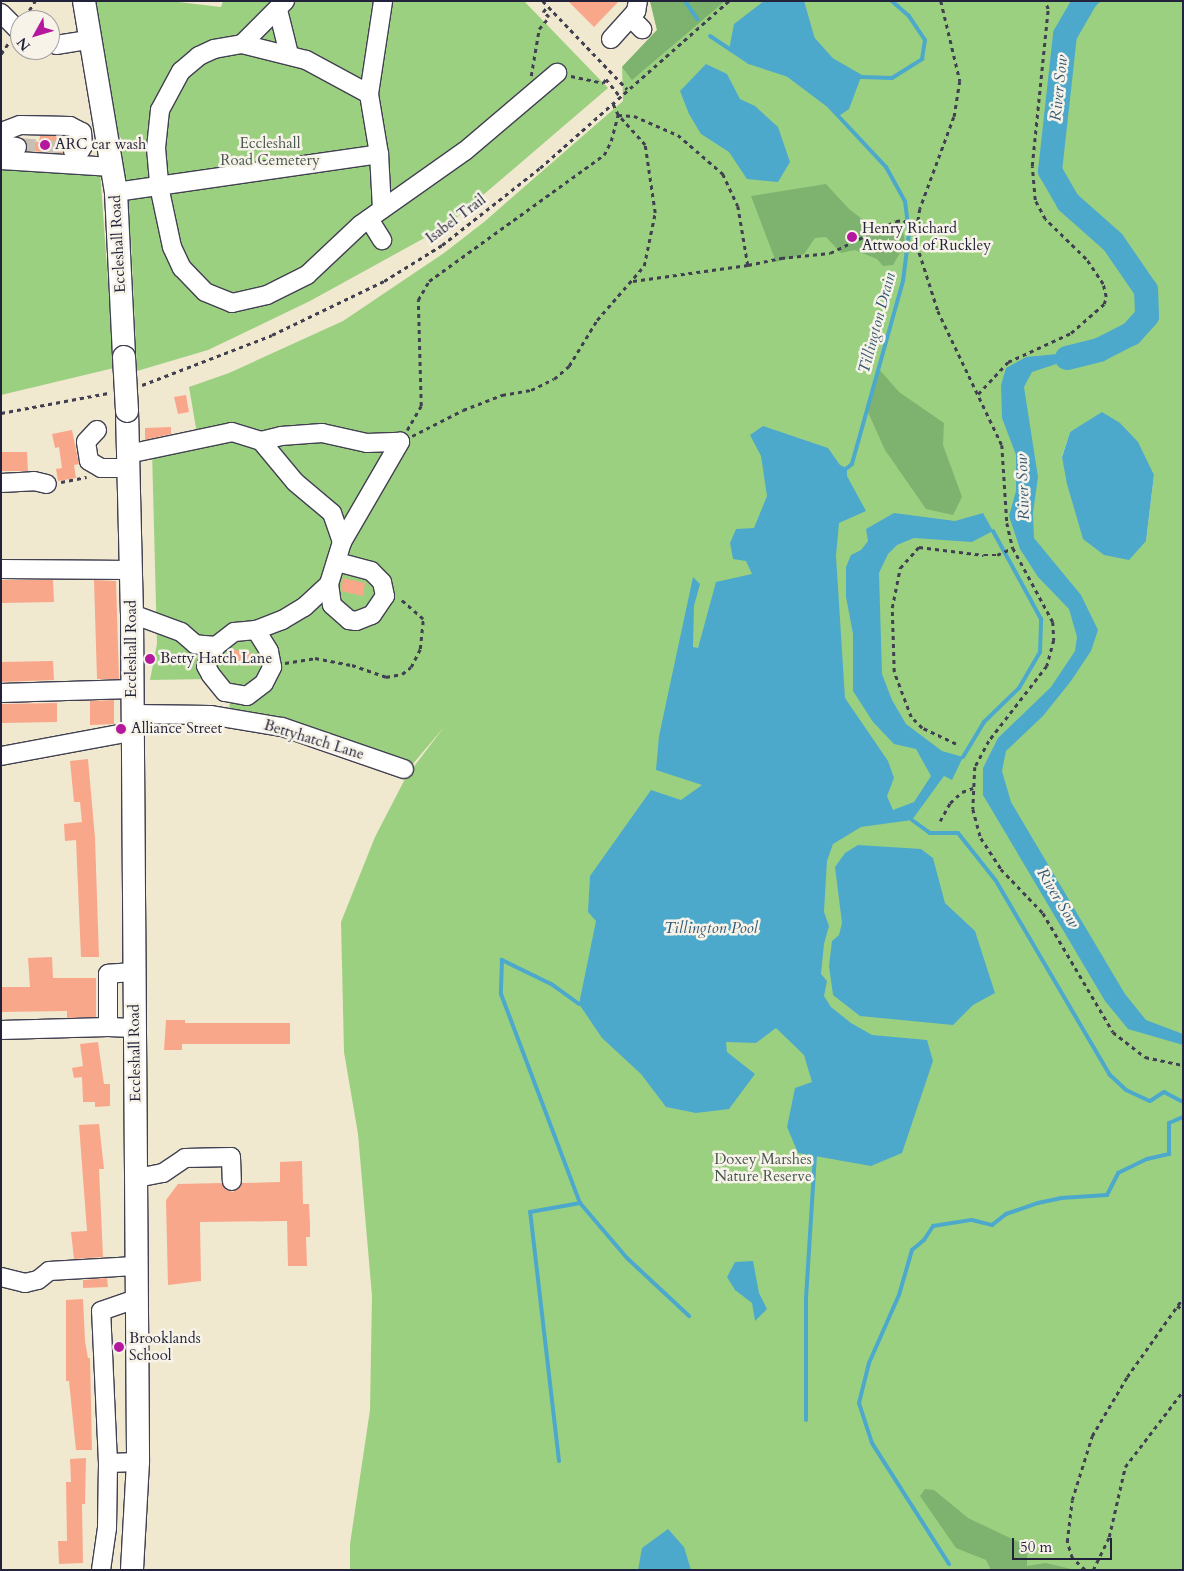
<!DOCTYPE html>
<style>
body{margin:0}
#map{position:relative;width:1184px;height:1571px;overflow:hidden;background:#f1e8d0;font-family:Cardo,serif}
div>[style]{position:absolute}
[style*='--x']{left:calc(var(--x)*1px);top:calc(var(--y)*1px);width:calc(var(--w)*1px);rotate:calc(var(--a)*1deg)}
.green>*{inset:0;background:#9cd081}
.forest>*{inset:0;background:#7db26f}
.water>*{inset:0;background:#4da9cb}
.stream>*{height:4px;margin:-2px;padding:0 2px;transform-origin:2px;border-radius:2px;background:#4da9cb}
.river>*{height:24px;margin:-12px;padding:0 12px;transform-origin:12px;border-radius:12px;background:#4da9cb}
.building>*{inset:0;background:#f9a78b}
.minor-tunnel>*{height:18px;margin-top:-9px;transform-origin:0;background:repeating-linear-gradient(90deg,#c8c0b2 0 18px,transparent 0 27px)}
.path>*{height:2.5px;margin-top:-1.25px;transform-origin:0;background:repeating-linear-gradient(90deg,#414051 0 4px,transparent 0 8px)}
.roads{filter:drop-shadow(1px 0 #414051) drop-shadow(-1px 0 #414051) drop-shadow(0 1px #414051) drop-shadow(0 -1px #414051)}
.minor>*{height:18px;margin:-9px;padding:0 9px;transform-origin:9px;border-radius:9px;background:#fff}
.major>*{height:22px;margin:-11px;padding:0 11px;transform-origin:11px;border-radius:11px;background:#fff}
.bridges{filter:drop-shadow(1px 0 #414051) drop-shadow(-1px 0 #414051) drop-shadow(0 1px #414051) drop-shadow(0 -1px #414051)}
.major-bridge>*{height:22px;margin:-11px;padding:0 11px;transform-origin:11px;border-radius:11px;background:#fff}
.dots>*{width:14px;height:14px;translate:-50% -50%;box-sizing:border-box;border:2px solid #f7f3e8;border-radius:50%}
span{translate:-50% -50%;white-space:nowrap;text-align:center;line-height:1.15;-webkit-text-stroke:5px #f7f3e8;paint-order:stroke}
.park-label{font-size:15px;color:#475650}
.poi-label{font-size:15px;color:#22223b}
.left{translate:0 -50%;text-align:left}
.street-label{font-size:15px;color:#22223b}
.water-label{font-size:16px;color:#335875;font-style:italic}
.frame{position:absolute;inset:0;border:2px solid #22223b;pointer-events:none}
.north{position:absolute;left:10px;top:10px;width:50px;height:50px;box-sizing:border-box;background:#f7f3e8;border:1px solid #a29fa3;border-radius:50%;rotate:231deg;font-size:14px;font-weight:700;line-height:20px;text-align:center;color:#22223b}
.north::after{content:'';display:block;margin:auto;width:18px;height:22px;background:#b5179e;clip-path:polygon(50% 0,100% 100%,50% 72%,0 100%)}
.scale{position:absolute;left:1012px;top:1538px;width:100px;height:22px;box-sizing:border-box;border:2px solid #22223b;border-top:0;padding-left:6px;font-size:15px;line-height:18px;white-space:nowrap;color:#22223b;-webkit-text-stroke:4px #f7f3e8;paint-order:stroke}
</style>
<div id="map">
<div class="green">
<i style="clip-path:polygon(90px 1px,170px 1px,221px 7px,223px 1px,524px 1px,608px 88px,448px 225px,310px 301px,208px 350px,137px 371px,131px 239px)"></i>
<i style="clip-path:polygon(evenodd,650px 1px,1183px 1px,1183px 1570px,350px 1570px,350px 1544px,370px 1410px,372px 1296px,358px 1134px,344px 1052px,341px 922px,375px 837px,406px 777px,444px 727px,412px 765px,288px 726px,229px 713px,230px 698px,208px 679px,150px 680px,157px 644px,152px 451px,197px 434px,189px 387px,229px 373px,343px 321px,444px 253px,484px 222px,623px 101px,622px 67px,657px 30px,650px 1px,1090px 422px,1154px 475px,1146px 541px,1076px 514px,1062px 456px,1070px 432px,1090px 422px)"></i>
<i style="clip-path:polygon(1px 165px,100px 170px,114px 368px,1px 395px)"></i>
</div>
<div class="forest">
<i style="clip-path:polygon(650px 1px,725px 1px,632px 80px,622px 67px,657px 30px)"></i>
<i style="clip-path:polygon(826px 184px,849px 209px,870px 225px,902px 223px,905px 244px,893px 265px,883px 266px,877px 259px,855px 250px,841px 253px,826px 237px,815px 238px,804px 254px,776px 262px,751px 196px)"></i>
<i style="clip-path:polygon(878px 368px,899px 392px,944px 423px,943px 445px,962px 497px,953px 515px,926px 509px,885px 450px,867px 410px)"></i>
<i style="clip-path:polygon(925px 1489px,934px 1490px,968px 1518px,1027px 1546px,1027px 1566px,1046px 1563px,1075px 1570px,991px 1570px,986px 1560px,956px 1548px,920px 1496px)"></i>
</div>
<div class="water">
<i style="clip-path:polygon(764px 1px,802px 1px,813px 39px,832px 60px,861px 77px,849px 109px,839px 116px,788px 75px,749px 62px,729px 50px,734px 24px)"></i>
<i style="clip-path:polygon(1079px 1px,1101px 1px,1065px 35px)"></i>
<i style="clip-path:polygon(706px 64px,727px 74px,740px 99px,755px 106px,778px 127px,790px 162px,778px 182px,747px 179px,729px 152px,701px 134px,689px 114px,680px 91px)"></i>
<i style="clip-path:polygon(1099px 350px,1032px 372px,1024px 387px,1038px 477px,1033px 513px,1034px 538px,1081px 595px,1098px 630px,1091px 651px,1071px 681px,1043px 716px,1006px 751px,1002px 771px,1011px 802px,1125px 994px,1146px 1020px,1183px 1034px,1183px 1045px,1128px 1029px,1105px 1001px,983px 795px,983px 768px,998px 738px,1051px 687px,1075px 651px,1077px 637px,1069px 609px,1038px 577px,1020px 549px,1009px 516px,1016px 491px,1016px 455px,1002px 418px,1001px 385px,1006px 368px,1026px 357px)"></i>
<i style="clip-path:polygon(1102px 412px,1120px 423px,1138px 442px,1154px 475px,1146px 541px,1129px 560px,1104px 555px,1083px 539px,1067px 484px,1062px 457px,1070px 432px)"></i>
<i style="clip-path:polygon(763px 426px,828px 448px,840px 465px,847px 468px,847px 476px,866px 511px,839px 523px,836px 556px,845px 698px,888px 761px,894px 778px,887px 796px,893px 810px,914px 802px,931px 776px,916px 749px,894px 744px,873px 722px,853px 691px,853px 634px,846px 597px,846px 567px,851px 555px,861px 550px,868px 541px,866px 529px,894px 513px,955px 521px,983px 513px,993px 531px,972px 542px,914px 538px,897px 545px,888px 554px,879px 573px,882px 674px,892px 700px,906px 724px,942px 751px,963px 757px,952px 780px,944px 776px,912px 820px,861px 827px,833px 844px,827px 861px,824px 912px,829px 926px,824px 944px,821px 974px,827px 981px,824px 996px,831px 1007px,851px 1023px,872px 1035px,927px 1040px,933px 1061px,902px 1153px,871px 1166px,798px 1153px,787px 1127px,795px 1088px,812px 1082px,804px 1055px,776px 1028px,756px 1043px,726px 1042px,727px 1052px,755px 1074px,729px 1109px,696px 1113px,666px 1107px,641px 1074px,602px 1038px,579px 1004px,596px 921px,588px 912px,590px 876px,651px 790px,681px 800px,702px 785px,656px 770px,659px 736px,693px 577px,700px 584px,694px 606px,693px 647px,698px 648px,716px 582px,752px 574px,746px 561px,733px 559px,730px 543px,736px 529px,754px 528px,767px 496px,761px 456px,750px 435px)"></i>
<i style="clip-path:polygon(858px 845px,921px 849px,933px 858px,945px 903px,975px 931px,995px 993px,973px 1005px,953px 1025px,860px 1016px,833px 995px,829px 966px,832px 941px,839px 935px,842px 923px,835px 867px,845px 853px)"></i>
<i style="clip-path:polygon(753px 1261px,759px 1293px,767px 1309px,755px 1321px,752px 1303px,735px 1290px,727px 1277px,735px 1262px)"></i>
<i style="clip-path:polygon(668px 1529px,684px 1547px,691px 1570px,638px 1570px,642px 1548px)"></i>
</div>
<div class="stream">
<i style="--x:685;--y:1;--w:22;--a:56"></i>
<i style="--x:802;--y:1;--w:40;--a:74"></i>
<i style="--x:813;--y:39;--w:28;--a:48"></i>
<i style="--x:832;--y:60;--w:34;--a:30"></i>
<i style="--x:861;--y:77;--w:31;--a:2"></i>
<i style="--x:892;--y:78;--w:36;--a:-32"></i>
<i style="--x:922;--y:59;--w:19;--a:-81"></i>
<i style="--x:925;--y:40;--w:29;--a:-124"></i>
<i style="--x:909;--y:16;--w:23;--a:-139"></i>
<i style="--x:710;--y:36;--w:47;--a:33.7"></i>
<i style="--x:749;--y:62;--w:41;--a:18.4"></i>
<i style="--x:788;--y:75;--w:50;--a:36.9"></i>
<i style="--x:828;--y:105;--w:85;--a:46.9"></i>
<i style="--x:886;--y:167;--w:39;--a:61"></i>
<i style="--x:905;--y:201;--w:32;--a:83"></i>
<i style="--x:909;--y:233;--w:48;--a:97.1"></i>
<i style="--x:903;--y:281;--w:190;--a:105.6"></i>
<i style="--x:852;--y:464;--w:6;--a:141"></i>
<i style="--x:963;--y:757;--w:41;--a:-59"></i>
<i style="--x:984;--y:722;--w:49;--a:-44.2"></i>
<i style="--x:1019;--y:688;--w:42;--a:-59.7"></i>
<i style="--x:1040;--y:652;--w:33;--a:-88"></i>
<i style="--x:1041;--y:619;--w:100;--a:-118.6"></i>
<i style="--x:912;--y:820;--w:22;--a:36"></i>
<i style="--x:930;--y:833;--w:28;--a:0"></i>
<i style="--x:958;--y:833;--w:61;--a:51.6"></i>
<i style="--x:996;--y:881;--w:225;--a:59.6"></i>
<i style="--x:1110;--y:1075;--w:22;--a:43"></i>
<i style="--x:1126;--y:1090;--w:26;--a:25"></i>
<i style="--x:1150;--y:1101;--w:17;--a:-33"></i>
<i style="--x:1164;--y:1092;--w:21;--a:28"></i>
<i style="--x:579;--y:1004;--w:34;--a:-144"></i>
<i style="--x:551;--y:984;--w:55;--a:-153.9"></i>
<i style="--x:502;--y:960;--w:34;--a:92"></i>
<i style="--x:501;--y:994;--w:223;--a:69.3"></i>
<i style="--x:580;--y:1203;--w:72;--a:49.5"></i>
<i style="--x:627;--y:1258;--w:85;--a:43.1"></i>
<i style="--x:806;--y:1420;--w:122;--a:-90"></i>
<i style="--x:806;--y:1298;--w:142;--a:-86.4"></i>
<i style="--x:559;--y:1461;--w:251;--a:-96.6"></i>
<i style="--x:530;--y:1212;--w:51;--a:-10.2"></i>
<i style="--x:949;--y:1564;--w:143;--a:-122.5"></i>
<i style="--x:872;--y:1443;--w:42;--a:-108"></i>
<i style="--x:859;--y:1403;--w:41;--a:-76"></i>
<i style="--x:869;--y:1363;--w:74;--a:-66.2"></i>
<i style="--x:899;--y:1295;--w:47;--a:-73.9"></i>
<i style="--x:912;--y:1250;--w:16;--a:-40"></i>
<i style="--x:924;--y:1240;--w:17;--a:-57"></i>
<i style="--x:933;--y:1226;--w:39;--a:-9"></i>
<i style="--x:972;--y:1220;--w:21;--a:14"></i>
<i style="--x:992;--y:1225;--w:18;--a:-38"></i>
<i style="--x:1006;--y:1214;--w:34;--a:-19"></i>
<i style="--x:1038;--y:1203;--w:24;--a:-12"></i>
<i style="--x:1061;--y:1198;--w:46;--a:-3.7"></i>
<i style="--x:1107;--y:1195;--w:25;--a:-63"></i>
<i style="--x:1118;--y:1173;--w:32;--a:-26"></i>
<i style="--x:1147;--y:1159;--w:23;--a:-13"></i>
<i style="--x:1169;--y:1154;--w:31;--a:-90"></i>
<i style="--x:1169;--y:1123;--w:15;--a:-23"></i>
</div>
<div class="river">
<i style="--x:1067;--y:358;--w:33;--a:-14"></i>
<i style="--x:1099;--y:350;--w:36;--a:-27"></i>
<i style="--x:1131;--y:334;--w:24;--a:-48"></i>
<i style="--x:1147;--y:316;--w:26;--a:-92"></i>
<i style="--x:1146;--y:290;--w:58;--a:-124.5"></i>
<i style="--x:1113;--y:242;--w:60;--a:-138.4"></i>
<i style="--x:1068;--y:202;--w:36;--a:-120"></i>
<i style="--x:1050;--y:171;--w:137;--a:-83.7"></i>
<i style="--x:1065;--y:35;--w:39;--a:-60"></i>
</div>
<div class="building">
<i style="clip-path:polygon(568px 1px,619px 1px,594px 27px)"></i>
<i style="clip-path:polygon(40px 136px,60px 136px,59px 142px,67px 142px,63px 153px,27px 151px,25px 140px,39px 142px)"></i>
<i style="clip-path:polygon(186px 395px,189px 412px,178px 414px,174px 397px)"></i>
<i style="clip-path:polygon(171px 427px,171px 434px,145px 440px,145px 428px)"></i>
<i style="clip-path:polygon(72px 430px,79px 464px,74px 465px,76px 478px,58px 481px,56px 469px,62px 468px,59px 447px,55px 448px,52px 434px)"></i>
<i style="clip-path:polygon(1px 452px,27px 452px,28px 471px,1px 471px)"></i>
<i style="clip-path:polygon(343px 578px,365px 583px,363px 596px,341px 591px)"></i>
<i style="clip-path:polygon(1px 580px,53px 580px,54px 602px,1px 603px)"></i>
<i style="clip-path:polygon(94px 580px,116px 581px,119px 679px,97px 679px)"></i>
<i style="clip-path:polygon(230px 649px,252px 653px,250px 666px,227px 662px)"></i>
<i style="clip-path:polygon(53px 661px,54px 680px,1px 682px,1px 662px)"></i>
<i style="clip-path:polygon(114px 700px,114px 724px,90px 725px,90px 701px)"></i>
<i style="clip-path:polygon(57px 703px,57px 722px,1px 723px,1px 704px)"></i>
<i style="clip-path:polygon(88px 759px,95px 838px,99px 957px,81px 957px,76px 840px,65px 841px,64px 824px,82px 822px,80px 802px,74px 802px,70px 761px)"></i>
<i style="clip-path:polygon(52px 957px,53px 978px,96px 978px,96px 1017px,67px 1018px,67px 1011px,1px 1012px,1px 987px,30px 987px,28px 958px)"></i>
<i style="clip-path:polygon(166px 1020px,185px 1020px,185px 1023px,290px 1023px,290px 1044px,182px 1044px,182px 1050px,164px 1050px)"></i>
<i style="clip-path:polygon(98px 1042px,104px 1084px,110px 1084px,110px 1106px,95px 1107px,95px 1102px,83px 1102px,82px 1077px,74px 1078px,72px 1068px,83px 1066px,80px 1044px)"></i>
<i style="clip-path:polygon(99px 1124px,104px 1169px,99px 1169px,103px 1257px,74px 1259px,71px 1232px,87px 1231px,79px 1125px)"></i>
<i style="clip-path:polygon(302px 1161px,303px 1204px,309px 1204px,310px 1224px,310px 1237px,306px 1237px,307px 1266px,288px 1266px,287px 1221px,200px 1222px,201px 1281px,168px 1285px,166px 1200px,178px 1184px,222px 1183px,227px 1190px,233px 1192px,242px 1183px,280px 1182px,280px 1162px)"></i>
<i style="clip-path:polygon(107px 1278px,108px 1287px,83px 1288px,83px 1280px)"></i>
<i style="clip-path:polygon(83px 1299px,85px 1341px,88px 1358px,90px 1358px,92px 1450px,76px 1450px,69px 1381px,66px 1381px,66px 1300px)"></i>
<i style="clip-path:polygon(86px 1458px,85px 1504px,82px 1504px,83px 1563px,59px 1564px,58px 1541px,67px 1541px,66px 1482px,71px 1482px,70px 1459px)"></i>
</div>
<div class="minor-tunnel">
<i style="--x:17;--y:147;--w:56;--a:4.1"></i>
</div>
<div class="path">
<i style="--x:543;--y:1;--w:122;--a:46.3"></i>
<i style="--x:941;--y:1;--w:82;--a:76.6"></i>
<i style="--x:960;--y:81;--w:36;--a:99"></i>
<i style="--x:954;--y:117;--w:98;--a:110.3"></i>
<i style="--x:920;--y:209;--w:26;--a:99"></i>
<i style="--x:916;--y:235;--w:10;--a:84"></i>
<i style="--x:917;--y:245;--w:69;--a:72.3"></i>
<i style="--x:938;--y:311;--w:148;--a:64.5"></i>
<i style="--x:1002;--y:445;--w:78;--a:86.3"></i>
<i style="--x:1007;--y:523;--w:26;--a:77"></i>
<i style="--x:1013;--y:548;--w:84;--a:61.6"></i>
<i style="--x:1053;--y:622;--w:18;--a:87"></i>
<i style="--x:1054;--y:640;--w:27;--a:105"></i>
<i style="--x:1047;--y:666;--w:95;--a:127.7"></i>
<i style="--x:989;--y:741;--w:30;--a:118"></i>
<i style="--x:975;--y:767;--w:42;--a:92.7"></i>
<i style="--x:973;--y:809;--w:30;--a:75"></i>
<i style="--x:981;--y:838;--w:37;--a:57"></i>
<i style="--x:1001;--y:869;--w:61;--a:46.3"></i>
<i style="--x:1043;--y:913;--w:138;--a:59.5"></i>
<i style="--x:1113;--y:1032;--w:41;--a:38"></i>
<i style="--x:1145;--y:1057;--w:39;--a:12"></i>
<i style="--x:25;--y:17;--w:19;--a:-58"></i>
<i style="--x:1;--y:54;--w:14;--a:-56"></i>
<i style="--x:531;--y:76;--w:48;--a:-80.3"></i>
<i style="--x:539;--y:29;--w:16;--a:-50"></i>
<i style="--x:549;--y:17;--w:8;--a:-140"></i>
<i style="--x:543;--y:12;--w:6;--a:-51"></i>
<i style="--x:571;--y:76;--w:33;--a:12"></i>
<i style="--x:603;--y:83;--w:5;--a:-53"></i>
<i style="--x:606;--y:79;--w:21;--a:51"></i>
<i style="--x:633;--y:281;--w:116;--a:-7.9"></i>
<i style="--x:142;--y:385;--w:139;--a:-21"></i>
<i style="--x:272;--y:335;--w:124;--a:-25.7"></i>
<i style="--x:384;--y:281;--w:68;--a:-31.8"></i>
<i style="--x:442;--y:245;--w:125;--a:-38.2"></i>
<i style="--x:540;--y:168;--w:252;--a:-41.5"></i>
<i style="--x:978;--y:394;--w:44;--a:-46.8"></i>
<i style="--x:1008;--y:362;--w:69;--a:-24.7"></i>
<i style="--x:1071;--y:333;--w:44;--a:-41.3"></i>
<i style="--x:1104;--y:304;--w:7;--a:-74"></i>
<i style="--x:1106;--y:297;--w:13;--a:-103"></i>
<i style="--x:1103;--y:284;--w:30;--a:-124"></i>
<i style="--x:1086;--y:259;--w:57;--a:-135.7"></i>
<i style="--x:1045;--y:219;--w:21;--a:-118"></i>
<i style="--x:1035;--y:200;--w:34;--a:-95"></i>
<i style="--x:1032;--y:166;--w:158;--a:-84.2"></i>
<i style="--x:1048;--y:9;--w:9;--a:-111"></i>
<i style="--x:1;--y:413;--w:109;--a:-10.6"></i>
<i style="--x:407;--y:430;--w:28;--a:-60"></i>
<i style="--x:421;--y:406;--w:106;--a:-91.6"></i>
<i style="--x:418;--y:300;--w:22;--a:-60"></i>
<i style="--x:429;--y:281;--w:216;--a:-35.8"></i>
<i style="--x:604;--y:155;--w:16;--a:-63"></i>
<i style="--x:611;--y:141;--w:27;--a:-75"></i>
<i style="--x:618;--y:115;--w:16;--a:4"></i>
<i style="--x:634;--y:116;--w:48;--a:23.4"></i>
<i style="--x:678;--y:135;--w:60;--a:40.9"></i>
<i style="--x:723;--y:174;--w:35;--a:65"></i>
<i style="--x:738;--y:206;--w:60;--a:80.4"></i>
<i style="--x:748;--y:265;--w:34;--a:-12"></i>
<i style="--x:781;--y:258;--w:49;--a:-5.8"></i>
<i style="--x:830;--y:253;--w:73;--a:-25.9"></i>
<i style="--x:896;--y:221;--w:8;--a:-7"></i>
<i style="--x:904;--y:220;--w:17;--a:50"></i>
<i style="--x:412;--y:436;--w:57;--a:-27"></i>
<i style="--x:463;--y:410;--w:42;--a:-21"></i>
<i style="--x:502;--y:395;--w:29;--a:-10"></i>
<i style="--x:531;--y:390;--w:25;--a:-26"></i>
<i style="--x:554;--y:379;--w:20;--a:-41"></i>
<i style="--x:569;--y:366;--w:54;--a:-58.7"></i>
<i style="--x:597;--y:320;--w:72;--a:-49"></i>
<i style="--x:644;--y:266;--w:54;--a:-78.3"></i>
<i style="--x:655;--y:213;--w:69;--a:-98.4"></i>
<i style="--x:645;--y:145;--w:40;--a:-132"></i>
<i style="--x:618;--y:115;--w:14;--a:-115"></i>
<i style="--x:61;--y:482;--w:26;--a:-11"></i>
<i style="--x:285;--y:663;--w:30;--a:-9"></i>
<i style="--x:315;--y:658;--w:38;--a:11"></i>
<i style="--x:352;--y:665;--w:36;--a:19"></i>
<i style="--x:386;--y:677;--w:16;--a:-11"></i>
<i style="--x:402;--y:674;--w:11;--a:-38"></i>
<i style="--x:411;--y:667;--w:20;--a:-63"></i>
<i style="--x:420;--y:649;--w:30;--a:-84"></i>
<i style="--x:423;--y:619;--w:30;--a:-139"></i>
<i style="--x:956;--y:744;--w:38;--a:-155"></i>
<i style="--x:922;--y:728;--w:16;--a:-135"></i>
<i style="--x:911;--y:717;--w:48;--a:-110.7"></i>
<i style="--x:894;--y:672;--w:64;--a:-91.8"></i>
<i style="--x:892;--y:608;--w:41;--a:-78.7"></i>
<i style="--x:900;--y:568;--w:28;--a:-48"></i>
<i style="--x:919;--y:547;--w:65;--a:7"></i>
<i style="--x:984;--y:555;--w:13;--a:0"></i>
<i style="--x:997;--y:555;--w:17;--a:-24"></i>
<i style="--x:940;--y:821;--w:21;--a:-61"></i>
<i style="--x:950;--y:803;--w:16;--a:-43"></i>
<i style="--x:962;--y:792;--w:12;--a:-20"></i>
<i style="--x:1177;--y:1306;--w:7;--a:27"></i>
<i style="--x:1085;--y:1570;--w:18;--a:-137"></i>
<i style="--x:1072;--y:1558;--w:17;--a:-107"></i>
<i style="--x:1067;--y:1542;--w:42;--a:-83.2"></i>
<i style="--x:1072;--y:1500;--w:67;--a:-72.6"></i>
<i style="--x:1092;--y:1436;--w:69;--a:-59.3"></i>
<i style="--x:1127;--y:1377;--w:97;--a:-54.7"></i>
<i style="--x:1093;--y:1570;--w:37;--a:-64"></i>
<i style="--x:1109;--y:1537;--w:72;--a:-77.1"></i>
<i style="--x:1125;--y:1467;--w:96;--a:-52.7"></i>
</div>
<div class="roads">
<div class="minor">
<i style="--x:278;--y:10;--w:45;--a:76"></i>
<i style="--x:1;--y:13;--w:27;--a:45"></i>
<i style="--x:631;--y:18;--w:16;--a:45"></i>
<i style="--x:611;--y:39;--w:38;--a:-48"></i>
<i style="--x:636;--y:11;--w:10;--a:-79"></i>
<i style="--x:242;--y:44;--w:61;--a:-45"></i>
<i style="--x:56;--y:45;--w:36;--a:-9"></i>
<i style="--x:369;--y:94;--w:72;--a:-151.6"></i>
<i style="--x:306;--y:60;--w:66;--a:-166"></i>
<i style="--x:242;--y:44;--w:28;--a:170"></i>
<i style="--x:214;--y:49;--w:17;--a:155"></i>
<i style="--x:199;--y:56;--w:23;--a:140"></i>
<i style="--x:181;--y:71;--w:44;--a:118.3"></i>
<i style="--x:160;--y:110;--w:38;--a:96"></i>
<i style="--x:156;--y:148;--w:38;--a:85"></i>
<i style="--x:159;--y:186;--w:62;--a:78"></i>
<i style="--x:172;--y:247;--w:23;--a:65"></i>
<i style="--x:182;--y:268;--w:33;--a:46"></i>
<i style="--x:205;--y:292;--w:29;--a:22"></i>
<i style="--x:232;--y:303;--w:36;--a:-13"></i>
<i style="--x:267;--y:295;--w:45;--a:-26.6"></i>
<i style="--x:307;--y:275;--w:73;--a:-43.3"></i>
<i style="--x:360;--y:225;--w:128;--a:-35.2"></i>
<i style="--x:465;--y:151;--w:121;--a:-40.3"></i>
<i style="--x:17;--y:147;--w:11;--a:-170"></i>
<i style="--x:6;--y:145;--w:10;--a:-114"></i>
<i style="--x:2;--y:136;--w:8;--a:-50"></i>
<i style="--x:7;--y:130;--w:14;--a:-21"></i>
<i style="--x:20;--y:125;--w:50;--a:1.1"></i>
<i style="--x:70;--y:126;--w:13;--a:27"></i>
<i style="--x:82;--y:132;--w:14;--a:86"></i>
<i style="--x:83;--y:146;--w:6;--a:121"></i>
<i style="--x:80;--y:151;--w:7;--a:180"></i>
<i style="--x:1;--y:160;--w:111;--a:3.6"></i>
<i style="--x:116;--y:192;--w:266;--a:-8.2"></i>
<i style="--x:382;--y:209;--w:55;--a:-93.1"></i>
<i style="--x:379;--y:154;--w:61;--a:-99.5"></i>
<i style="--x:369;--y:94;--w:94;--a:-81.4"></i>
<i style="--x:369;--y:219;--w:25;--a:58"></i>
<i style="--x:97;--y:430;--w:16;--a:133"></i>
<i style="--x:86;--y:442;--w:19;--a:81"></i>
<i style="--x:89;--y:461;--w:14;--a:30"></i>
<i style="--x:101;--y:468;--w:27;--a:0"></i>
<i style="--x:261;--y:441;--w:21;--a:-14"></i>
<i style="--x:281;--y:436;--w:41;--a:-4.2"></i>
<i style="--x:322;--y:433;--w:46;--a:12.5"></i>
<i style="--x:367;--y:443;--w:33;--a:-2"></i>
<i style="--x:128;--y:454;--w:106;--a:-11.9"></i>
<i style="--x:232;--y:432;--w:30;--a:17"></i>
<i style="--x:261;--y:441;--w:53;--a:50.3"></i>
<i style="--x:295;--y:482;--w:48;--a:40"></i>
<i style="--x:332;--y:513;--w:31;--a:71"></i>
<i style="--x:342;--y:542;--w:44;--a:107.2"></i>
<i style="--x:329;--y:584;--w:34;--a:137"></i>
<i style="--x:304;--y:607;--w:26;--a:149"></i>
<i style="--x:282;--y:620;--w:28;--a:159"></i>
<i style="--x:256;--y:630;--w:22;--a:175"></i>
<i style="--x:234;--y:632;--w:23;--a:142"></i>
<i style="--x:216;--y:646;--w:21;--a:-175"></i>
<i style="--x:195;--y:644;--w:18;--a:-139"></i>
<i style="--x:181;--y:632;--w:52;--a:-159.8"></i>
<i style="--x:1;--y:483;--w:33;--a:-3"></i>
<i style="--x:34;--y:481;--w:13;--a:13"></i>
<i style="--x:342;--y:542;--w:116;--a:-59.9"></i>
<i style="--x:1;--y:569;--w:130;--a:0.4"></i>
<i style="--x:329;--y:584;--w:21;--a:82"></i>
<i style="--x:332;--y:605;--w:23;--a:41"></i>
<i style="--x:349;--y:620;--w:7;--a:8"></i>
<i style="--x:356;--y:621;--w:17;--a:-21"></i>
<i style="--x:372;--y:615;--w:23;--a:-56"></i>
<i style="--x:385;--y:596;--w:14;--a:-102"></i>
<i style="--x:382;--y:582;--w:16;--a:-135"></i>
<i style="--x:371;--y:571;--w:34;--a:-165"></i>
<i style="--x:216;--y:646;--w:22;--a:117"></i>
<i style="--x:206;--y:666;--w:10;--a:61"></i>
<i style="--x:211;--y:675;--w:22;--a:51"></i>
<i style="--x:225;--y:692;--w:22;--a:10"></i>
<i style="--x:247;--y:696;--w:21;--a:-37"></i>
<i style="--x:264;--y:683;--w:18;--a:-63"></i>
<i style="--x:272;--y:667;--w:16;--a:-101"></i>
<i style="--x:269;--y:651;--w:25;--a:-122"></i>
<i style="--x:1;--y:693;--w:131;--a:-1.7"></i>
<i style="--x:132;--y:714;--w:78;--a:0.7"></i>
<i style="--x:210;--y:715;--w:73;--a:9.5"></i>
<i style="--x:282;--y:727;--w:129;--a:19"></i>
<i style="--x:1;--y:756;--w:132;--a:-10.5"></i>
<i style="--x:134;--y:972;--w:26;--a:176"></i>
<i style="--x:108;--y:974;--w:53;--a:90"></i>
<i style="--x:108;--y:1027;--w:26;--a:2"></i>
<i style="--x:1;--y:1030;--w:107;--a:-1.6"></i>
<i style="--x:137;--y:1178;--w:26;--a:-11"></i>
<i style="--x:163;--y:1173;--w:27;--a:-34"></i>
<i style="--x:185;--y:1158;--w:46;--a:-1.2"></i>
<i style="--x:231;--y:1157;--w:24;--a:88"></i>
<i style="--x:1;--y:1277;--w:25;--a:14"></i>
<i style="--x:25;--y:1283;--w:13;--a:-13"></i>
<i style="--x:38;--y:1280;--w:14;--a:-39"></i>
<i style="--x:49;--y:1271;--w:86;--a:-3.3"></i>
<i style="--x:108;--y:1463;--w:30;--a:-2"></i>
<i style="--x:101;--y:1570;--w:42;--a:-81.9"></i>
<i style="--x:107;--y:1528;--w:65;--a:-89.1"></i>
<i style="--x:108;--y:1463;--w:152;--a:-92.6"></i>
<i style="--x:101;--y:1311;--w:36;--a:-19"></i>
</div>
<div class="major">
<i style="--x:84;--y:1;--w:194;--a:80.5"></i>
<i style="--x:116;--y:192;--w:165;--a:87.2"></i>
<i style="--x:127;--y:411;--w:203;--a:88.6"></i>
<i style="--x:132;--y:614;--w:848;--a:89.59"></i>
<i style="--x:138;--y:1462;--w:108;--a:93.2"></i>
</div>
</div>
<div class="bridges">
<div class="major-bridge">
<i style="--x:124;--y:357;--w:54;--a:86.8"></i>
</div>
</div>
<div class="dots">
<i style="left:45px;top:145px;background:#b5179e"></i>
<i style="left:852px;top:237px;background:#b5179e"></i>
<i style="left:150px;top:659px;background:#b5179e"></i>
<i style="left:121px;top:729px;background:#b5179e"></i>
<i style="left:119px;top:1347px;background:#b5179e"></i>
</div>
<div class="park-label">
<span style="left:270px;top:152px">Eccleshall<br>Road Cemetery</span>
<span style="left:763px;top:1168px">Doxey Marshes<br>Nature Reserve</span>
</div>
<div class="poi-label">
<span class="left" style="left:55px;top:145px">ARC car wash</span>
<span class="left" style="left:862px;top:237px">Henry Richard<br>Attwood of Ruckley</span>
<span class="left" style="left:160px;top:659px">Betty Hatch Lane</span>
<span class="left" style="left:131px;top:729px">Alliance Street</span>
<span class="left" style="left:129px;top:1347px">Brooklands<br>School</span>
</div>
<div class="street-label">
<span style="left:456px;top:219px;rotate:-37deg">Isabel Trail</span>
<span style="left:118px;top:244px;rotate:-93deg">Eccleshall Road</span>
<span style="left:132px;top:649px;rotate:-90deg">Eccleshall Road</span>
<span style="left:314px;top:740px;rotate:17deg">Bettyhatch Lane</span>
<span style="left:135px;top:1053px;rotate:-91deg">Eccleshall Road</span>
</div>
<div class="water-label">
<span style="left:1059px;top:88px;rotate:-84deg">River Sow</span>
<span style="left:877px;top:323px;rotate:-75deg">Tillington Drain</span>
<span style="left:1023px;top:487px;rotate:-92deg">River Sow</span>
<span style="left:1058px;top:898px;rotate:59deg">River Sow</span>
<span style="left:711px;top:928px">Tillington Pool</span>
</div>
<div class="frame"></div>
<div class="north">N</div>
<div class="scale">50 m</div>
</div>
